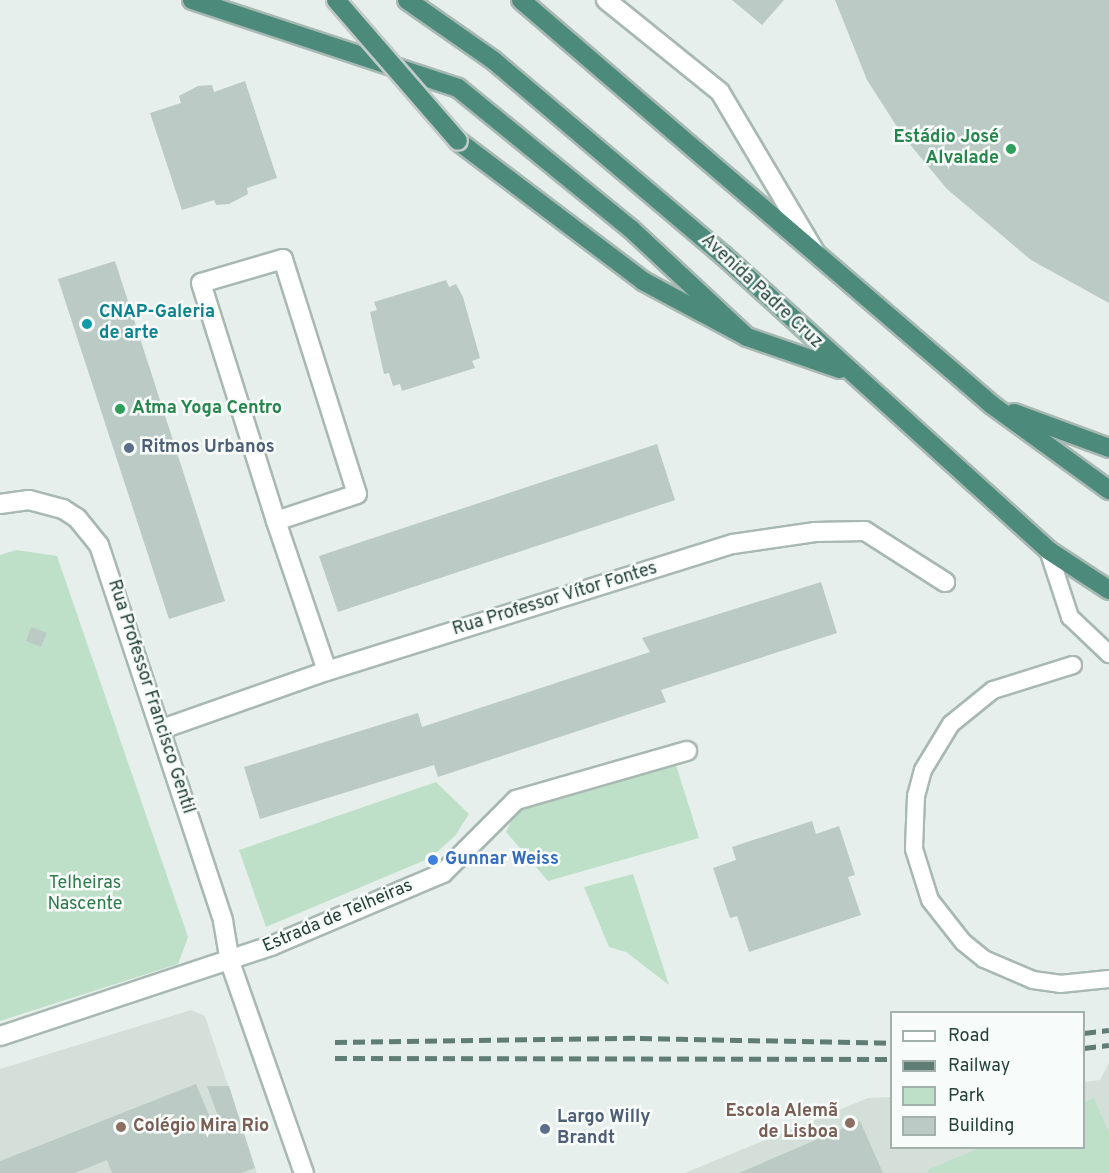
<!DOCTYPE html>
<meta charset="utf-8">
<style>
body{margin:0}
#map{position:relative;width:1109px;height:1173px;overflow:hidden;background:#e6efeb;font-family:Overpass,sans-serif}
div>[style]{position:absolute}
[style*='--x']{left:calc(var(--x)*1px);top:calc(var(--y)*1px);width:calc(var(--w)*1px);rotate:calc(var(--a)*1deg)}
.built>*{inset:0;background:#d4dfda}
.green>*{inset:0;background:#bfe0c8}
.building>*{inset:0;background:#bbcac4}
.roads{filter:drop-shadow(2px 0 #a8b8b2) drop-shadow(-2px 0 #a8b8b2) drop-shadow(0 2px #a8b8b2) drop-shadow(0 -2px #a8b8b2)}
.service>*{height:16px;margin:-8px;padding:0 8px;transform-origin:8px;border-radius:8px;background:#fff}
.minor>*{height:18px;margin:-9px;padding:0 9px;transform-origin:9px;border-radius:9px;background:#fff}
.tertiary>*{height:18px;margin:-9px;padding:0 9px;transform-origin:9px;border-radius:9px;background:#fff}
.trunk>*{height:18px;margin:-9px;padding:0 9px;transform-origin:9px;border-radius:9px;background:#4c8a7c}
.rail>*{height:4.5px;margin-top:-2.25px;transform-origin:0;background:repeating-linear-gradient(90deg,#5f7d75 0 12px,transparent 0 18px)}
.bridges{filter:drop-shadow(2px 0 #c2cac8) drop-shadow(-2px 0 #c2cac8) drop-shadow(0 2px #c2cac8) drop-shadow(0 -2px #c2cac8)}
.trunk-bridge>*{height:18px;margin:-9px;padding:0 9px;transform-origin:9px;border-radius:9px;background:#4c8a7c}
.dots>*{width:16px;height:16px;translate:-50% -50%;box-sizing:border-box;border:3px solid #f7fbf9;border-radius:50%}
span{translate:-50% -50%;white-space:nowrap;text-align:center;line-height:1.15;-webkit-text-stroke:5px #f7fbf9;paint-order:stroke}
.leisure-label{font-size:18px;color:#27864d;font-weight:700}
.right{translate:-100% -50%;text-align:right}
.left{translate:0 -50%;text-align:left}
.street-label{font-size:18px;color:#24423a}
.culture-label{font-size:18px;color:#0d838f;font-weight:700}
.service-label{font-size:18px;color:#4e5e75;font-weight:700}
.shop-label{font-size:18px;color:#366cbe;font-weight:700}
.park-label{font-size:18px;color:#2d7a4b}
.education-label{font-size:18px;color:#785e54;font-weight:700}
.legend{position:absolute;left:890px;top:1011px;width:195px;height:138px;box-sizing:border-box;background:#f7fbf9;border:2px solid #a3b1ad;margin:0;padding:8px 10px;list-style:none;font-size:18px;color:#24423a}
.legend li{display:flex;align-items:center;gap:12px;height:30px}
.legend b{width:30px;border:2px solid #a3b1ad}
</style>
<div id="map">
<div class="built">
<i style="clip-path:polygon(191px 1010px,205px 1016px,257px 1173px,0 1173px,0 1069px)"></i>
<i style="clip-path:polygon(1109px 1063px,1109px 1173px,685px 1173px,868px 1098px,891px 1097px,892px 1148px,1084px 1148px,1084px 1082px,1100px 1080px)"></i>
</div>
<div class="green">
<i style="clip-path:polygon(16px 550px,57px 556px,188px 937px,178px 964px,0 1021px,0 555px)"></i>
<i style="clip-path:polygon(675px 762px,699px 838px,548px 881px,506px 832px,519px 806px)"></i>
<i style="clip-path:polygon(436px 782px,469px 814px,455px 836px,430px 858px,266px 927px,239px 850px)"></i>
<i style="clip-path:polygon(633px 874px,669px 985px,626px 952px,609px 947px,584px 887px)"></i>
<i style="clip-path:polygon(1094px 1098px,1109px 1133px,1109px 1173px,929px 1173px,927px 1170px,979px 1148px,1084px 1148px,1084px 1102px)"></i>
</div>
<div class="building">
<i style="clip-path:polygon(732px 0,784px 0,762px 25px)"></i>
<i style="clip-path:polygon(835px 0,1109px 0,1109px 303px,1031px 260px,947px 189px,903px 136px,867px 80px)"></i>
<i style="clip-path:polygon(245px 81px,277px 178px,247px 188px,248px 194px,229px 204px,216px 205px,214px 200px,182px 210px,150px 113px,181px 103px,179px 96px,198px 86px,212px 85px,214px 92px)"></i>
<i style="clip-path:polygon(115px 261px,225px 601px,169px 619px,58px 279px)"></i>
<i style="clip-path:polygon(446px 280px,449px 287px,456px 284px,463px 297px,480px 358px,472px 361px,475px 368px,402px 391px,400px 384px,393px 386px,389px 373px,384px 374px,370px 312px,377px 310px,374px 302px)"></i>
<i style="clip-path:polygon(657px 444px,675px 500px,338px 612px,319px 556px)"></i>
<i style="clip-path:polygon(821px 582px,837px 633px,661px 690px,666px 702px,438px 777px,434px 765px,260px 819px,244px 767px,418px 713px,422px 727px,650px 652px,642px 638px)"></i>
<i style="clip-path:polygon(31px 627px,47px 633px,41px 647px,26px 641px)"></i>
<i style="clip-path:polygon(812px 821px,816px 834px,839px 826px,855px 875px,848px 877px,861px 915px,749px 952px,737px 916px,730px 918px,713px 868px,736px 860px,732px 847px)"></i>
<i style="clip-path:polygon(196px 1084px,211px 1120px,200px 1124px,205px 1134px,222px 1127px,207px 1086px,229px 1086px,255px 1168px,241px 1173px,112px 1173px,107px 1160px,75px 1173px,0 1173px,0 1161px)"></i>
<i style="clip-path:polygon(860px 1121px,883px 1173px,739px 1173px)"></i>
</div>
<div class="roads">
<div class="service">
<i style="--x:1048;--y:550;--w:71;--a:71.8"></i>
<i style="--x:1070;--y:617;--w:54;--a:43.5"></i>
<i style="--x:1073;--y:665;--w:84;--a:162.6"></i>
<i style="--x:993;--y:690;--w:54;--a:141"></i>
<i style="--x:951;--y:724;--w:54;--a:121.3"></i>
<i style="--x:923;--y:770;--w:27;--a:105"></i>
<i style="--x:916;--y:796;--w:53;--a:92.2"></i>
<i style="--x:914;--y:849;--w:53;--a:72.6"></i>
<i style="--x:930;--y:900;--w:53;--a:51.8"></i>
<i style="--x:963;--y:942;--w:27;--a:39"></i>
<i style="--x:984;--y:959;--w:53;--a:23.2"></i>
<i style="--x:1033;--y:980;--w:27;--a:8"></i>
<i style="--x:1060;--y:984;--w:49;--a:-5.8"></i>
</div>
<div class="minor">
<i style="--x:0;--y:504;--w:29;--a:-8"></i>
<i style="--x:29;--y:500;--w:35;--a:15"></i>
<i style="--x:63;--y:509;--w:17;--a:33"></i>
<i style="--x:77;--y:518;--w:35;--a:51"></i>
<i style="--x:99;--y:545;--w:396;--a:71.7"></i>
<i style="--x:223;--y:921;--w:42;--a:80.3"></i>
<i style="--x:230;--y:962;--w:224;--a:70.7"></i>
<i style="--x:276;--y:521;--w:85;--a:-18.4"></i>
<i style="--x:357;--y:494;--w:246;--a:-107.5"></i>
<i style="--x:283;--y:259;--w:85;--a:163.7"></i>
<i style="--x:201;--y:283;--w:250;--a:72.5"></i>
<i style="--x:276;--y:521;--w:158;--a:71.2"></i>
<i style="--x:162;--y:729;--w:175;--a:-19.4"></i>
<i style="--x:327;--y:671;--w:425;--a:-17.4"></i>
<i style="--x:733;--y:544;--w:83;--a:-8.3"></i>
<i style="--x:815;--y:532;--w:50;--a:-1.1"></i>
<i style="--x:865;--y:531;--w:95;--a:32.5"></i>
<i style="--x:0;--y:1036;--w:286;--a:-18.4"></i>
<i style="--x:271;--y:946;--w:187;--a:-23"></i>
<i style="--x:443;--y:873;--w:103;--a:-45"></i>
<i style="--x:516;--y:800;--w:178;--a:-16"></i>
</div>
<div class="tertiary">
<i style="--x:606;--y:0;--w:146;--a:38.9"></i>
<i style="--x:720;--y:92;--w:186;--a:59.3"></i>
</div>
<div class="trunk">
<i style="--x:192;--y:0;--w:280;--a:18.3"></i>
<i style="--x:458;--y:88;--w:223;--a:39.2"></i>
<i style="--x:631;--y:229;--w:158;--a:43"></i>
<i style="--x:407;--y:0;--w:105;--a:34.9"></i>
<i style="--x:493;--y:60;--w:302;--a:40.3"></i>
<i style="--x:723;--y:255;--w:439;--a:42.2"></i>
<i style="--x:1048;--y:550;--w:73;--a:33.3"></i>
<i style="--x:521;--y:0;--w:621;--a:40.69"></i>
<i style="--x:992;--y:405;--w:145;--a:36"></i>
<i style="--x:458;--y:141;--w:232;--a:37.1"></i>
<i style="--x:643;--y:281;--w:118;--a:28.3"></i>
<i style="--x:747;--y:337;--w:98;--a:19"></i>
<i style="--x:1014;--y:413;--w:101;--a:20.2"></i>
</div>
</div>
<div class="rail">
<i style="--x:1084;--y:1033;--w:25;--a:-7"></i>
<i style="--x:335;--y:1042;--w:305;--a:-0.8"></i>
<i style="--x:640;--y:1038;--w:252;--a:1.1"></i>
<i style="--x:1084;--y:1048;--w:25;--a:-7"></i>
<i style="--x:335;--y:1058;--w:557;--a:0.1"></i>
</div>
<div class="bridges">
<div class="trunk-bridge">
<i style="--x:336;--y:0;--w:186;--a:49.1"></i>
</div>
</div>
<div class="dots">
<i style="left:1011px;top:149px;background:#2e9e5b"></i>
<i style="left:87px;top:324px;background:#0f9aa8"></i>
<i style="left:120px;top:409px;background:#2e9e5b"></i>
<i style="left:129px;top:448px;background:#5c6f8a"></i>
<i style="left:433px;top:860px;background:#3f7fe0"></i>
<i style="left:850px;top:1123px;background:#8d6e63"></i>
<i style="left:121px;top:1127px;background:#8d6e63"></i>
<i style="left:545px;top:1129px;background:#5c6f8a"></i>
</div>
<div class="leisure-label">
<span class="right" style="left:999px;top:149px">Estádio José<br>Alvalade</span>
<span class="left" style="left:132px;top:409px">Atma Yoga Centro</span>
</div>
<div class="street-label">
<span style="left:761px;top:292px;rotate:43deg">Avenida Padre Cruz</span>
<span style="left:555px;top:600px;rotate:-17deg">Rua Professor Vítor Fontes</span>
<span style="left:150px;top:697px;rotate:72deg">Rua Professor Francisco Gentil</span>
<span style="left:338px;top:917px;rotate:-23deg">Estrada de Telheiras</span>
</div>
<div class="culture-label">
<span class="left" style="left:99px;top:324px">CNAP-Galeria<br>de arte</span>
</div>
<div class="service-label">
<span class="left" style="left:141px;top:448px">Ritmos Urbanos</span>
<span class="left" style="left:557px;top:1129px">Largo Willy<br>Brandt</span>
</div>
<div class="shop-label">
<span class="left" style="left:445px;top:860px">Gunnar Weiss</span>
</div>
<div class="park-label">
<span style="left:85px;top:895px">Telheiras<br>Nascente</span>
</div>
<div class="education-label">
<span class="right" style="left:838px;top:1123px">Escola Alemã<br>de Lisboa</span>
<span class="left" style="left:133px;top:1127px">Colégio Mira Rio</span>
</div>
<ul class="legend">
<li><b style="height:8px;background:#fff"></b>Road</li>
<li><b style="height:8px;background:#5f7d75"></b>Railway</li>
<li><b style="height:16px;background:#bfe0c8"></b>Park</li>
<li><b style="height:16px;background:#bbcac4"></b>Building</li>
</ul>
</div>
